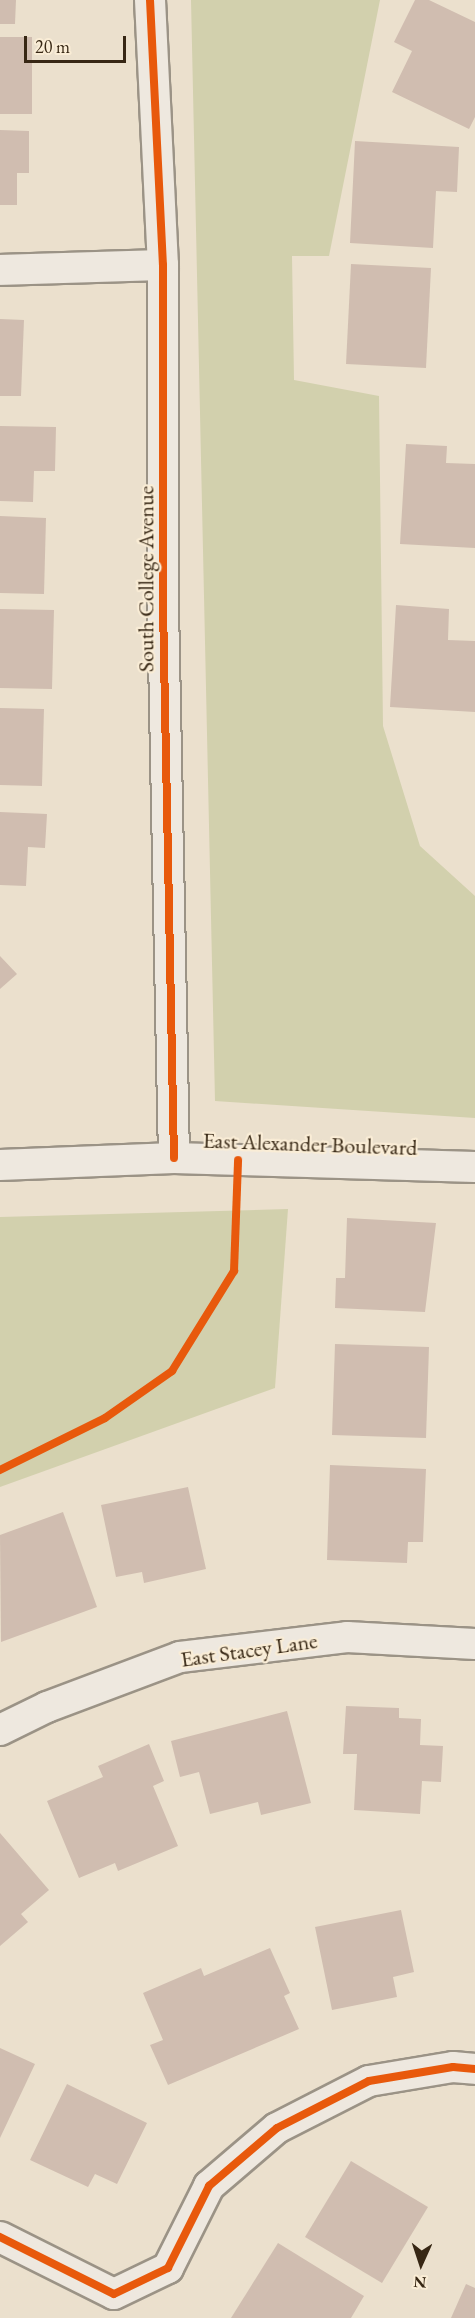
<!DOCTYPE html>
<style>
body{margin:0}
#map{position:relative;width:475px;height:2318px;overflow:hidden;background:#ebe0cd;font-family:"EB Garamond",serif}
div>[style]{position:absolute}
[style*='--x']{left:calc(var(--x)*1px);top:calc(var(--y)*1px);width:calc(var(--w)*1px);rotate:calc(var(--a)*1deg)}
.green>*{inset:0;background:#d2d0ad}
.building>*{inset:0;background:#d0bdb0}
.roads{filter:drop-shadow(2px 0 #9b9386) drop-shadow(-2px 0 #9b9386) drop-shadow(0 2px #9b9386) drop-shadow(0 -2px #9b9386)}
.minor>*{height:30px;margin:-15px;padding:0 15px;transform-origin:15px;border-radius:15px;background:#eee8df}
.cycleway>*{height:8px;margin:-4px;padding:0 4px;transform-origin:4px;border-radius:4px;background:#e8590c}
span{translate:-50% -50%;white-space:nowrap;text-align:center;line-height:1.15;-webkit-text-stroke:4.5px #faedd6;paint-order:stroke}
.street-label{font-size:22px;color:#372714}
.north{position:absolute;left:391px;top:2234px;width:60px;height:60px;-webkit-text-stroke:4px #faedd6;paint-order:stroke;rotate:183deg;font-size:16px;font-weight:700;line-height:24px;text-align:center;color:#372714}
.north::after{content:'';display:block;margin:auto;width:21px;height:27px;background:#372714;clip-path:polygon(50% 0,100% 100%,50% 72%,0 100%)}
.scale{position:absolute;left:24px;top:36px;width:102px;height:27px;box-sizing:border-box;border:3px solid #372714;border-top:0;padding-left:8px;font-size:18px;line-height:21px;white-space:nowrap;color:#372714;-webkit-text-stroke:4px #faedd6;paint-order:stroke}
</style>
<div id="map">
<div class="green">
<i style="clip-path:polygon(191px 0,380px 0,329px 256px,292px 256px,294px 380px,379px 396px,383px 726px,420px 846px,475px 896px,475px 1118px,215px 1101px)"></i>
<i style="clip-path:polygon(288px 1209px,275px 1388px,0 1487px,0 1217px)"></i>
</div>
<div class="building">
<i style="clip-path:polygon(0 0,16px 0,15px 24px,0 24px)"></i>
<i style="clip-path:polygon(415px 0,429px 0,475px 22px,475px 117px,469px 129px,392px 92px,412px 51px,394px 42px)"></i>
<i style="clip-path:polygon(0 37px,32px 37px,32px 114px,0 114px)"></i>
<i style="clip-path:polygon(0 130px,29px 131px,29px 173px,17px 173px,17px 205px,0 205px)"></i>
<i style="clip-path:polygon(355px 141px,459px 147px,457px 192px,436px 191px,433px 248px,350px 243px)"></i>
<i style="clip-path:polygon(351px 264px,431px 268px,426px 368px,346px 364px)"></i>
<i style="clip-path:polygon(0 319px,24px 320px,21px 396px,0 396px)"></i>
<i style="clip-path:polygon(0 426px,56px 427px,55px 471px,34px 471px,33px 502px,0 501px)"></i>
<i style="clip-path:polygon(406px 444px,447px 446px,446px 463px,475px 464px,475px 548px,400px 544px)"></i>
<i style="clip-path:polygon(0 516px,46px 518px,44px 594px,0 593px)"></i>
<i style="clip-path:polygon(396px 605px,449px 609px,448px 640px,475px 641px,475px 712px,390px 707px)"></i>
<i style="clip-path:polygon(0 609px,54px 610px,52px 689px,0 688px)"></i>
<i style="clip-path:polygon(0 708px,44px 709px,42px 786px,0 785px)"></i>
<i style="clip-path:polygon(0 812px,47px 814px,45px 848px,28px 847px,26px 886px,0 885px)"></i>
<i style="clip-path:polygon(0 956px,17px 974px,0 989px)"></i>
<i style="clip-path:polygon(347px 1218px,436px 1223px,425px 1312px,335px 1308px,336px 1278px,345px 1278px)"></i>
<i style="clip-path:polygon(335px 1344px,429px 1347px,426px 1438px,332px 1435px)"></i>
<i style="clip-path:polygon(330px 1465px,426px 1469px,423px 1542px,408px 1542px,407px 1563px,327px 1560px)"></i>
<i style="clip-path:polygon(188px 1487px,206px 1569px,144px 1583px,142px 1572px,116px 1577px,101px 1505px)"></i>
<i style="clip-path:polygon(63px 1512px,97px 1607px,1px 1642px,0 1535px)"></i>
<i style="clip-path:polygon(346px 1706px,399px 1708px,399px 1718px,421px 1719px,420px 1745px,443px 1746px,441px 1782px,422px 1781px,420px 1814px,354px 1810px,357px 1754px,343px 1754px)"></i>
<i style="clip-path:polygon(287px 1711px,311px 1803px,261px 1815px,258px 1802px,210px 1814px,199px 1772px,180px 1777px,171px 1741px)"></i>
<i style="clip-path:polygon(149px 1744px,164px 1781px,153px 1786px,178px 1846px,118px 1871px,115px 1863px,79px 1878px,47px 1801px,103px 1777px,98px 1766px)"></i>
<i style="clip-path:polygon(0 1833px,49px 1890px,21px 1914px,28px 1922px,0 1946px)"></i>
<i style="clip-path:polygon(401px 1910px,414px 1972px,393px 1977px,397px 1997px,332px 2010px,315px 1927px)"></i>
<i style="clip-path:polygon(270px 1948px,290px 1993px,284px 1996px,299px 2029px,168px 2085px,150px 2045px,163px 2040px,143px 1993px,201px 1968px,204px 1976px)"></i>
<i style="clip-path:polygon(0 2048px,35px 2064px,0 2138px)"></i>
<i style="clip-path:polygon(67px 2084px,147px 2123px,117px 2184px,95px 2174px,88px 2187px,30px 2160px)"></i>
<i style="clip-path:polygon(351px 2161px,428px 2207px,382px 2283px,305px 2237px)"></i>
<i style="clip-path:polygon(278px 2243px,364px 2296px,351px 2318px,231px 2318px)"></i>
<i style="clip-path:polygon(466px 2284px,475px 2288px,475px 2318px,451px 2318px)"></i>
</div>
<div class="roads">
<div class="minor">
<i style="--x:150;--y:0;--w:265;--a:87.2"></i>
<i style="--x:163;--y:265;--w:341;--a:90"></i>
<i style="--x:163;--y:606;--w:552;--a:88.86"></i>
<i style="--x:0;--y:270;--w:163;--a:-1.8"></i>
<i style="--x:0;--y:1165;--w:174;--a:-2.3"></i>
<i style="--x:174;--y:1158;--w:301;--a:1.7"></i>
<i style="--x:0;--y:1730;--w:52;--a:-26.1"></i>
<i style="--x:47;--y:1707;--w:142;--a:-20.6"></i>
<i style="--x:180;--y:1657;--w:168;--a:-6.8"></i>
<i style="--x:347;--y:1637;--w:128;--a:3.1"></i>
<i style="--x:0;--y:2237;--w:127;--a:26.6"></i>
<i style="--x:114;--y:2294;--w:60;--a:-25.7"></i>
<i style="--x:168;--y:2268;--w:92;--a:-63.4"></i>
<i style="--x:209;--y:2186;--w:89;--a:-40.5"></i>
<i style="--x:277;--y:2128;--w:103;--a:-27.1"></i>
<i style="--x:369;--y:2081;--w:85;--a:-9.5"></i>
<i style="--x:453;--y:2067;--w:22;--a:5"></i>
</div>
</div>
<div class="cycleway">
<i style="--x:150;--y:0;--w:265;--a:87.2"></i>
<i style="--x:163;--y:265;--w:341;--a:90"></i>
<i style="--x:163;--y:606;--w:552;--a:88.86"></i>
<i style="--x:0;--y:1470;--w:117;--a:-26.3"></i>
<i style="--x:105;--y:1418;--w:82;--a:-35"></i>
<i style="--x:172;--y:1371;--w:118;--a:-58.2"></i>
<i style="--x:234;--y:1271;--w:111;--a:-87.9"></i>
<i style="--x:0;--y:2237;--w:127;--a:26.6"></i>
<i style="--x:114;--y:2294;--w:60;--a:-25.7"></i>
<i style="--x:168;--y:2268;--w:92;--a:-63.4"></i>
<i style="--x:209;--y:2186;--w:89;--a:-40.5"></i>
<i style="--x:277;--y:2128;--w:103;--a:-27.1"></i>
<i style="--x:369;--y:2081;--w:85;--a:-9.5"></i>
<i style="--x:453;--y:2067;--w:22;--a:5"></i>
</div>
<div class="street-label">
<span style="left:146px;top:579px;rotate:-90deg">South College Avenue</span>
<span style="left:310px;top:1144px;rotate:2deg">East Alexander Boulevard</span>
<span style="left:249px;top:1650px;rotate:-8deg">East Stacey Lane</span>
</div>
<div class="north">N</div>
<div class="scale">20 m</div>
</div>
